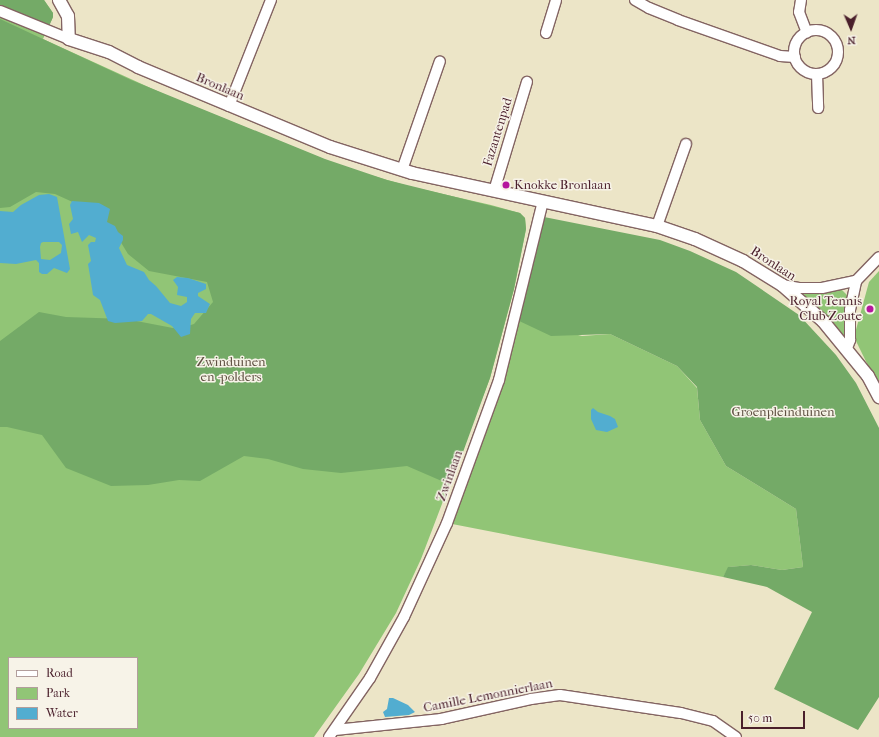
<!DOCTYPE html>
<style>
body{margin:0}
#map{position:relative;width:879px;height:737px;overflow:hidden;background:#ece5c7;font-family:"IM FELL French Canon",serif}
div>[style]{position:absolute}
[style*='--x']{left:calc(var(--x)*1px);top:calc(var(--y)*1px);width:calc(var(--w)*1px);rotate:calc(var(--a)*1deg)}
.green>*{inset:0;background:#91c576}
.forest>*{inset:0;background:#74aa67}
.water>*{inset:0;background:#52add0}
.roads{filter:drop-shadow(1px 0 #836462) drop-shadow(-1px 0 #836462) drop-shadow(0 1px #836462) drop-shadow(0 -1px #836462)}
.minor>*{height:10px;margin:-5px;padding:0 5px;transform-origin:5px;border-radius:5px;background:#fff}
.minor>.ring{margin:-5px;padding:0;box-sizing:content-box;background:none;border:10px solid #fff;border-radius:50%}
.tertiary>*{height:12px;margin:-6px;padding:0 6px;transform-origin:6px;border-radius:6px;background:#fff}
.dots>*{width:11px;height:11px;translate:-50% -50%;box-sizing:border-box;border:2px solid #f7f3e8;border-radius:50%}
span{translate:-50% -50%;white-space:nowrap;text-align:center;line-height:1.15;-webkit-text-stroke:3px #f7f3e8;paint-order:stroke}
.street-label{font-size:13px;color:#4a1f2b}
.poi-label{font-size:13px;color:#4a1f2b}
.left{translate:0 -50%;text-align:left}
.right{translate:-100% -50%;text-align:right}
.park-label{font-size:13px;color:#5f5142}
.legend{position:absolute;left:8px;top:657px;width:130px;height:72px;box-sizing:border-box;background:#f7f3e8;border:1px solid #b29e9c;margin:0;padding:5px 7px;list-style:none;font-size:12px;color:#4a1f2b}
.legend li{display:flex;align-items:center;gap:8px;height:20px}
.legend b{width:20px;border:1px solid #b29e9c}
.north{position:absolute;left:831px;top:8px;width:40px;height:40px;-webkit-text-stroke:3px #f7f3e8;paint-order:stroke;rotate:178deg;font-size:11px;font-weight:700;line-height:16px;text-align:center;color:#4a1f2b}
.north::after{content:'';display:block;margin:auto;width:14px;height:18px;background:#4a1f2b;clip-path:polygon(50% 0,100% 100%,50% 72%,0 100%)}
.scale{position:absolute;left:741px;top:711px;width:64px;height:18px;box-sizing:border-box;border:2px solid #4a1f2b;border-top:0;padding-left:5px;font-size:12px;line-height:14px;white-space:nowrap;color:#4a1f2b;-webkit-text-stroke:3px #f7f3e8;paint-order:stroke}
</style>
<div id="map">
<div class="green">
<i style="clip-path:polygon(evenodd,0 0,44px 0,53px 13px,53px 17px,43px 39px,166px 95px,343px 167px,408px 186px,491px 205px,520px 213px,525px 218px,526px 229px,514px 289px,490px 378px,421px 559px,396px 613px,359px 674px,314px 737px,0 737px,0 0,9px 658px,137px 658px,137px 728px,9px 728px,9px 658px)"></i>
<i style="clip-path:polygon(879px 271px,879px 388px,854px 337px,869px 282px)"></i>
<i style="clip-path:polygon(840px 288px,848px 296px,845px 317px,846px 337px,844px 337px,800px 295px)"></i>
<i style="clip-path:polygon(515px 319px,582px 336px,610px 334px,677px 366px,697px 388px,700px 420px,726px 466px,796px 509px,803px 567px,782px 570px,751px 565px,729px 567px,723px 577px,447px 523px)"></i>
</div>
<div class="forest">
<i style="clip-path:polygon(0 0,44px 0,53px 13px,53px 17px,49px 26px,0 6px)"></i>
<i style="clip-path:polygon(0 19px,131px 80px,325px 159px,387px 180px,520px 213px,525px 218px,526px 229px,514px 289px,490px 378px,451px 485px,407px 466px,341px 473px,303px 469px,268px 459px,244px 456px,200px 481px,179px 480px,148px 485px,111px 486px,66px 468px,42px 435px,7px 427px,0 427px,0 341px,39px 312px,66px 317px,126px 319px,178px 329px,194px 324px,213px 302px,207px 282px,149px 271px,128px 254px,114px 231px,77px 204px,55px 194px,36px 192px,10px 207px,0 208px)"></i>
<i style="clip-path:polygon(539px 216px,660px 240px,690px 251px,736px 272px,799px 315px,836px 355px,856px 383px,879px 428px,879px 697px,858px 730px,774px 689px,812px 612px,767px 587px,723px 577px,728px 567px,751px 565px,782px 570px,803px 567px,796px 509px,726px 466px,700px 420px,697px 387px,677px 366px,610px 334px,551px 336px,515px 319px)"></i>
</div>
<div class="water">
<i style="clip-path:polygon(evenodd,49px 194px,57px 197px,70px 269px,67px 273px,54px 268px,47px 274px,42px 274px,39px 272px,39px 263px,36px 260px,16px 264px,0 263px,0 211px,13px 212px,21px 205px,39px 195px,49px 194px,43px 242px,59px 242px,62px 245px,61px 253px,50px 260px,41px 259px,40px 247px,41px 243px,43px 242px)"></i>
<i style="clip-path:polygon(72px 201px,99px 203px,110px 209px,107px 222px,115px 226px,118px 232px,123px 236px,123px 240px,119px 248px,127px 265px,144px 272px,149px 280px,156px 286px,170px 303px,181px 306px,187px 302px,187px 297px,177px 295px,178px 287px,173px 280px,177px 277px,188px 278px,206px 284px,206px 289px,198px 293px,198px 296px,210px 304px,206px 313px,195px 313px,191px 319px,190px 334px,181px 337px,172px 326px,151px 314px,148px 314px,142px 321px,115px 323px,108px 321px,100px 300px,93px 295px,90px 276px,88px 264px,91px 261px,88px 245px,91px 242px,95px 242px,96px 238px,89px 235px,82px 242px,78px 232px,71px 234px,69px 224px,73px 219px,70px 205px)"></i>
<i style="clip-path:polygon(593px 408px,598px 412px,610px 416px,615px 419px,618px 427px,607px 432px,596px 430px,591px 419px,591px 410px)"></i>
<i style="clip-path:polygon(389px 698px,393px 698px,408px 705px,415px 712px,409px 715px,385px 717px,383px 712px,387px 709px)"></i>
</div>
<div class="roads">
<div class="minor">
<i style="--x:635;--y:0;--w:16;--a:30"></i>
<i style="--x:649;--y:8;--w:31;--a:22"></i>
<i style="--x:678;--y:20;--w:108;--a:19.4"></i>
<i style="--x:780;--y:56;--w:15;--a:4"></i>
<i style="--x:801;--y:0;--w:12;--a:99"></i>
<i style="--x:799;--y:12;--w:22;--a:69"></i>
<i style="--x:0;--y:11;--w:74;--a:22.1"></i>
<i class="ring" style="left:794px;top:30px;width:34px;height:34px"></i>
<i style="--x:546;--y:33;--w:34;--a:-73"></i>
<i style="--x:817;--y:74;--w:34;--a:88"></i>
<i style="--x:229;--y:106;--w:114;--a:-68.4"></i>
<i style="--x:402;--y:170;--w:115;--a:-70.8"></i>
<i style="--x:494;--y:191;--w:114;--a:-73.2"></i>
<i style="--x:657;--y:226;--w:87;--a:-70.5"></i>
<i style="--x:782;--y:285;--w:17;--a:10"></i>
<i style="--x:799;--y:288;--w:23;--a:0"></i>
<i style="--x:822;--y:288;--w:35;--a:-12"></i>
<i style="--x:856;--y:281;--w:33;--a:-46"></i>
<i style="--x:847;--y:348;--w:9;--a:-69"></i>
<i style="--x:850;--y:340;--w:30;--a:-90"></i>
<i style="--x:850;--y:310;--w:30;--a:-78"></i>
<i style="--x:335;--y:730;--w:107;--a:-5.9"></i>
<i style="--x:441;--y:719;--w:92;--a:-12.5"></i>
<i style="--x:531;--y:699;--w:29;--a:-8"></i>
<i style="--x:560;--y:695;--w:122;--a:8.5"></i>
<i style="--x:681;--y:713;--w:33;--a:14"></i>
<i style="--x:713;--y:721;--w:28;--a:35"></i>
<i style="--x:329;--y:737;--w:72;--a:-55.2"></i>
<i style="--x:370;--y:678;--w:70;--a:-60.9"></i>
<i style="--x:404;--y:617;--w:103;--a:-65.4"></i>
<i style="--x:447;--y:523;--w:152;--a:-70"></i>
<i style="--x:499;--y:380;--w:184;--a:-76.2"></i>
</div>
<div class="tertiary">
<i style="--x:59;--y:0;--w:18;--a:61"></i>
<i style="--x:68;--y:16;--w:23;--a:88"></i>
<i style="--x:69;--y:39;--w:42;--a:18"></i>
<i style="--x:109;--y:52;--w:33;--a:27"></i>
<i style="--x:138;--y:67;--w:208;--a:22.6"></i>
<i style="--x:330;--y:147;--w:86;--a:17.6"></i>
<i style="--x:412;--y:173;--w:251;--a:12.2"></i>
<i style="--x:657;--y:226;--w:40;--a:18.9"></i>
<i style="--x:695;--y:239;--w:53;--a:24.6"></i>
<i style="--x:743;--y:261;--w:46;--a:31.6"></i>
<i style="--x:782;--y:285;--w:55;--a:41.3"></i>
<i style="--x:823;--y:321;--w:71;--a:50.7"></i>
<i style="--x:868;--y:376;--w:24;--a:62"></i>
</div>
</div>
<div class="dots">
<i style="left:506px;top:185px;background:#b5179e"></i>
<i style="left:870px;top:309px;background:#b5179e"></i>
</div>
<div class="street-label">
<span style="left:220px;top:87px;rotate:23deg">Bronlaan</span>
<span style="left:498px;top:132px;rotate:-73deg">Fazantenpad</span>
<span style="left:773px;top:264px;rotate:33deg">Bronlaan</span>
<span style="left:450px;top:476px;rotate:-70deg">Zwinlaan</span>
<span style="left:488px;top:696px;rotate:-11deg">Camille Lemonnierlaan</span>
</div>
<div class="poi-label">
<span class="left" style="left:514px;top:185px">Knokke Bronlaan</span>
<span class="right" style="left:862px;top:309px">Royal Tennis<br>Club Zoute</span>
</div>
<div class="park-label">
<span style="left:231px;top:370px">Zwinduinen<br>en -polders</span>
<span style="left:783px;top:412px">Groenpleinduinen</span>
</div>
<ul class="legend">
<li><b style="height:5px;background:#fff"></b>Road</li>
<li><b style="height:11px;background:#91c576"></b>Park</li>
<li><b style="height:11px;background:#52add0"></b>Water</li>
</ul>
<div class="north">N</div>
<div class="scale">50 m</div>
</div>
